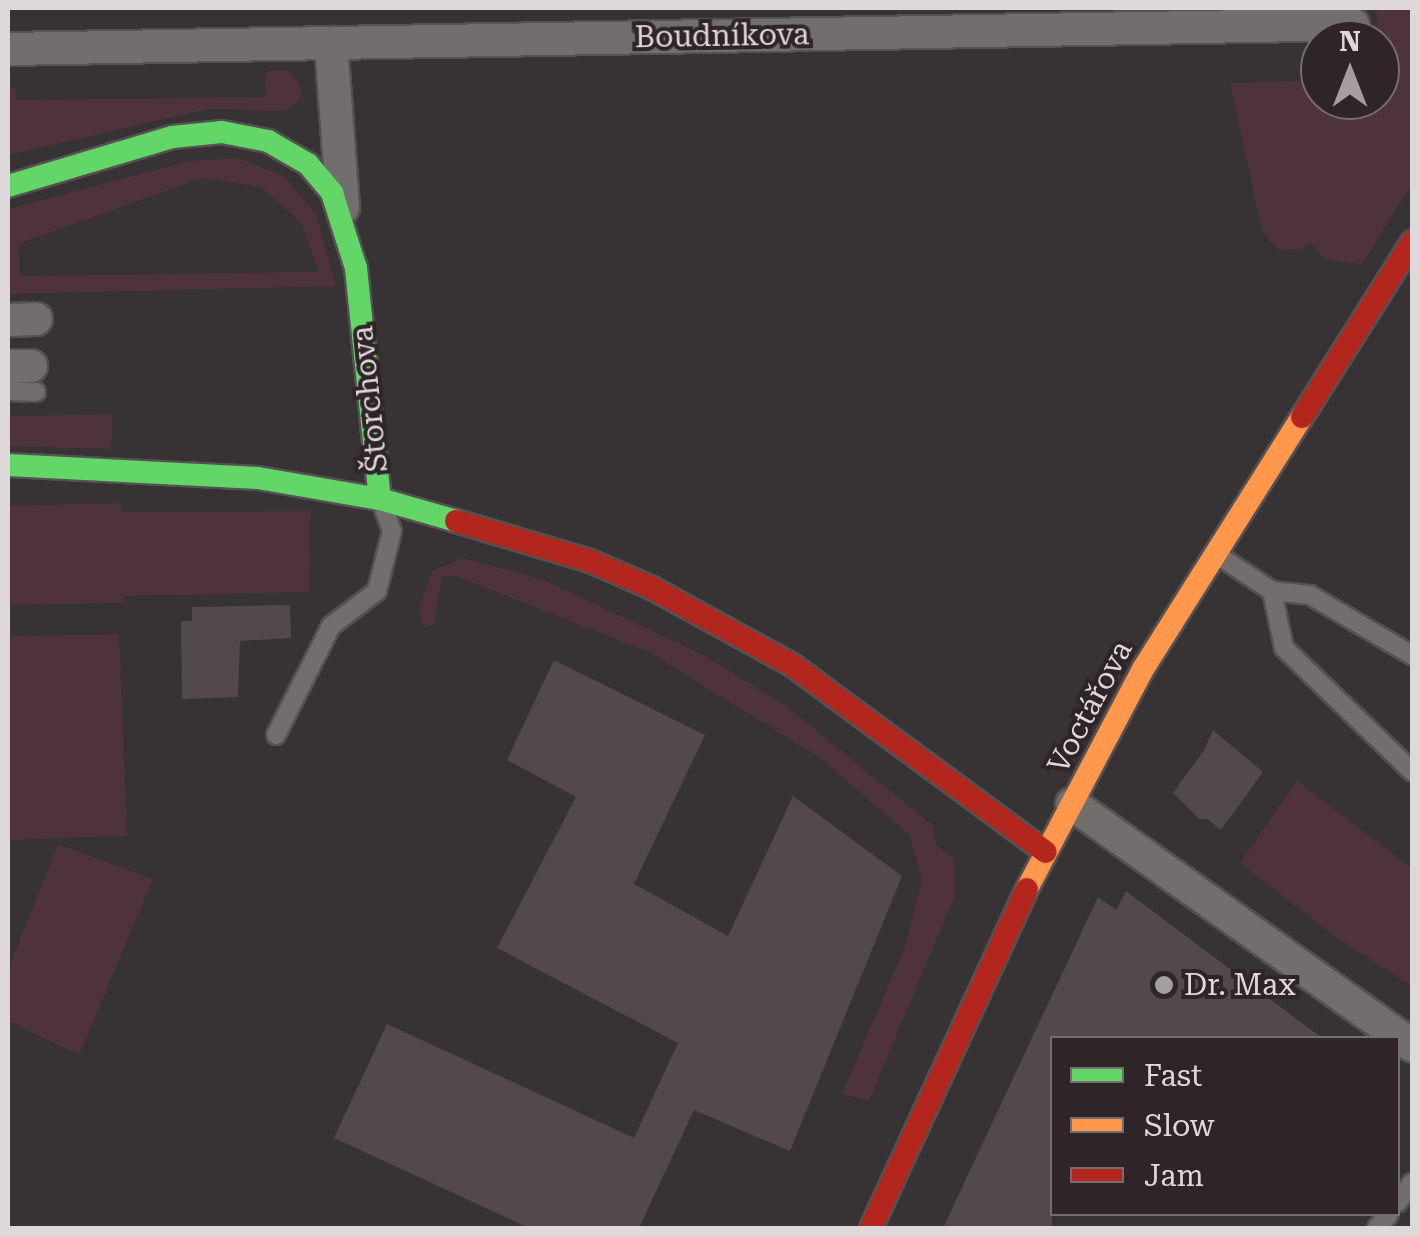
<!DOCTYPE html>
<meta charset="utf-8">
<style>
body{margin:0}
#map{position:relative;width:1420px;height:1236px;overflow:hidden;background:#373233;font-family:"Roboto Serif",serif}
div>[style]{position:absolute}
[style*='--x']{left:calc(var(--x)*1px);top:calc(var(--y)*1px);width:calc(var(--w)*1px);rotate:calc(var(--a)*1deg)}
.green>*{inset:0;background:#4e333b}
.building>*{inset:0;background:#53484b}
.roads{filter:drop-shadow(2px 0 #555051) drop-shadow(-2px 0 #555051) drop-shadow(0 2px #555051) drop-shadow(0 -2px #555051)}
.lane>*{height:18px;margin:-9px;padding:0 9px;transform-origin:9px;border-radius:9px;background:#726e6e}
.street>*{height:32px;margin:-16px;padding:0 16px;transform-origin:16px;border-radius:16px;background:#726e6e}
.fast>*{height:22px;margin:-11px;padding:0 11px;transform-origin:11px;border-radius:11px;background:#63d668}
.slow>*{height:22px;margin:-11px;padding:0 11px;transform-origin:11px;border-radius:11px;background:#ff974d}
.jam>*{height:22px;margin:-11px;padding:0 11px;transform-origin:11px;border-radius:11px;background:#b3261e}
.dots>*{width:28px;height:28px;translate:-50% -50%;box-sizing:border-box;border:5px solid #2f2528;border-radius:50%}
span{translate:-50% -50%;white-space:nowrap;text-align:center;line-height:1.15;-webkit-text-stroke:8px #2f2528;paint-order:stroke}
.street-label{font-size:30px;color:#dfd8da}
.poi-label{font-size:30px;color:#dfd8da}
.left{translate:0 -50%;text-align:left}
.frame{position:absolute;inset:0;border:10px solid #dfd8da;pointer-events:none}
.legend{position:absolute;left:1050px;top:1036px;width:350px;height:180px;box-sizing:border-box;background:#2f2528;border:2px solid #756d6f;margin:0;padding:12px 18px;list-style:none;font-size:30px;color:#dfd8da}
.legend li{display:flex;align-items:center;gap:20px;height:50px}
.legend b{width:50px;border:2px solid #756d6f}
.north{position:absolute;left:1300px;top:20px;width:100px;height:100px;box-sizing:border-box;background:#2f2528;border:2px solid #756d6f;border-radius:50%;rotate:0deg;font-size:28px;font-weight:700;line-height:40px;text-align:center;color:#dfd8da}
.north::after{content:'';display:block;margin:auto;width:35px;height:45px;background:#a49ea0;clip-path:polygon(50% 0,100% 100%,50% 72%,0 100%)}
</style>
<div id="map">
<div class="green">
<i style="clip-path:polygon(1376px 8px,1412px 8px,1412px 183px,1362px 264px,1326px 260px,1310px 242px,1302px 249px,1279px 250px,1262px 231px,1230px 83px,1320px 80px,1320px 100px,1380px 100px,1380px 77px,1388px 77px,1388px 65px,1380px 65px)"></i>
<i style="clip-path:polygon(267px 71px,288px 71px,297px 80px,302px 91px,298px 102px,284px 111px,208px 109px,8px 155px,8px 87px,14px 87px,17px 100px,265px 97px)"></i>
<i style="clip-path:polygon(evenodd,238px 158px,284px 176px,316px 214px,336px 286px,8px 294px,8px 209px,190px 161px,238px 158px,202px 178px,261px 187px,301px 222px,319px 272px,19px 276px,20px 243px,202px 178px)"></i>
<i style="clip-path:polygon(113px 414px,111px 449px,8px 446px,8px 416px)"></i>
<i style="clip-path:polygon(120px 503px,122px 512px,310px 511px,309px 592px,123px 596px,123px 603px,8px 605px,8px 506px)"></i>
<i style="clip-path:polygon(463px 558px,544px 580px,703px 655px,786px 706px,933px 826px,936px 846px,954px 858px,955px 895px,869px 1101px,842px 1094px,905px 947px,922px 880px,910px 835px,823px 760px,651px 653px,459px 577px,442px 576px,434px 624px,423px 628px,419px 608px,432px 571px)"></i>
<i style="clip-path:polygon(119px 634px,127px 836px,8px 840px,8px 636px)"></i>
<i style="clip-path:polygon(1297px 781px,1412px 869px,1412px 986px,1340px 940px,1240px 863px)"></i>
<i style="clip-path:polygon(58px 844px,153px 879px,79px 1055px,8px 1021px,8px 970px)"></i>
</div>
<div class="building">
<i style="clip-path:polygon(290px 605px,291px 638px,240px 641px,238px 697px,182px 699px,181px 621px,192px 621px,192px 607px)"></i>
<i style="clip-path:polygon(554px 660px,705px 735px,634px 884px,728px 936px,793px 796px,902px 876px,790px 1151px,694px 1110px,639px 1228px,529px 1228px,334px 1138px,387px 1024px,634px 1138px,678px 1043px,497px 948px,576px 797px,507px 760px)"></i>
<i style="clip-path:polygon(1213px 730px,1263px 772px,1221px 830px,1207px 819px,1199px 819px,1173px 793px,1204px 750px)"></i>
<i style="clip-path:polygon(1126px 891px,1322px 1038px,1052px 1038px,1052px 1228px,943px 1228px,1098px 897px,1116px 910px)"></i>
</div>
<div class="roads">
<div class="lane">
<i style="--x:8;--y:391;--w:28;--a:2"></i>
<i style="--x:1219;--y:556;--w:64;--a:33.4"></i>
<i style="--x:1272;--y:591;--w:38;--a:6"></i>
<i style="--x:1310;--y:595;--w:118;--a:30.5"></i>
<i style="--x:1272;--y:591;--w:58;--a:78.1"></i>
<i style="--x:1284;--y:648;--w:178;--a:43.9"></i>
<i style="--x:276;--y:735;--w:122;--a:-63.2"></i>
<i style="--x:331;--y:626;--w:58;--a:-37.3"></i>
<i style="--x:377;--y:591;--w:62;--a:-76"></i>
<i style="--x:392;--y:531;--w:23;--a:-110"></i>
<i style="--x:1398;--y:1202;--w:24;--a:-54"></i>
<i style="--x:1377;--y:1228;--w:18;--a:-49"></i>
</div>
<div class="street">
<i style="--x:331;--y:43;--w:165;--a:85.8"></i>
<i style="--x:8;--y:49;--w:1345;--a:-1.06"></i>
<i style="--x:8;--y:320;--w:28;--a:-2"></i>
<i style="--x:8;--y:366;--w:23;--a:0"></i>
<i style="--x:1072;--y:804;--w:417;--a:35.4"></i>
</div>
<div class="fast">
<i style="--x:8;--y:186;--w:171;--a:-16.6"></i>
<i style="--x:172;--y:137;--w:50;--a:-5.7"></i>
<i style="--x:222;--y:132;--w:47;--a:11.1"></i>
<i style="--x:268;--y:141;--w:46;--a:29.9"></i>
<i style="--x:308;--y:164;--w:38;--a:50"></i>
<i style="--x:332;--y:193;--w:79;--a:72.3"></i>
<i style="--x:356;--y:268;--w:232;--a:84.1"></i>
<i style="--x:8;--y:465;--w:250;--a:3"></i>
<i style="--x:258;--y:478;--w:124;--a:9.8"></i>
<i style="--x:380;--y:499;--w:79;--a:16.1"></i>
</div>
<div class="slow">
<i style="--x:1027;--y:889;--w:249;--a:-62.2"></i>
<i style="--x:1143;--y:669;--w:298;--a:-57.8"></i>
</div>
<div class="jam">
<i style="--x:1302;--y:417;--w:207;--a:-57.8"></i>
<i style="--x:456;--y:521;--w:140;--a:16.6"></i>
<i style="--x:590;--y:561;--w:68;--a:23.5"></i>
<i style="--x:652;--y:588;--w:160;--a:28.8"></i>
<i style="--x:792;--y:665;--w:315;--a:36.4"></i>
<i style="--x:871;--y:1228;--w:373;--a:-65.3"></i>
</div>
</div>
<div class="dots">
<i style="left:1164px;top:985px;background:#a49ea0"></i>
</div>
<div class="street-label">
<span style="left:722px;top:36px;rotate:-1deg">Boudníkova</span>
<span style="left:370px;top:399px;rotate:-96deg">Štorchova</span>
<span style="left:1090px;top:707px;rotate:-62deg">Voctářova</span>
</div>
<div class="poi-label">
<span class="left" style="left:1184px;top:985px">Dr. Max</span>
</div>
<div class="frame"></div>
<ul class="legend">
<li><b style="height:12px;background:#63d668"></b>Fast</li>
<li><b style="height:12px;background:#ff974d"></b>Slow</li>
<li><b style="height:12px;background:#b3261e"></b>Jam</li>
</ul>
<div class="north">N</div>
</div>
